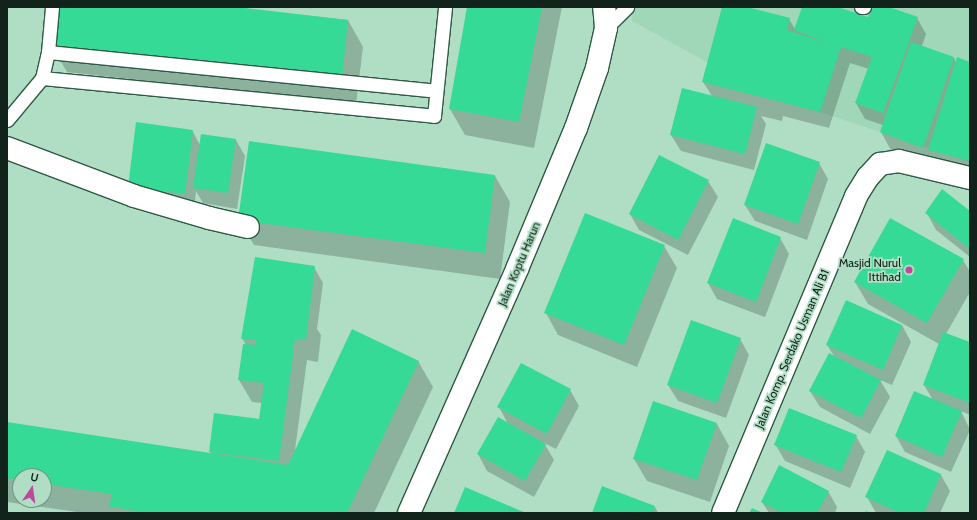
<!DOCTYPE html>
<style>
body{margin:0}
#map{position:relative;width:977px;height:520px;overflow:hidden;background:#b0dec4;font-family:Cabin,sans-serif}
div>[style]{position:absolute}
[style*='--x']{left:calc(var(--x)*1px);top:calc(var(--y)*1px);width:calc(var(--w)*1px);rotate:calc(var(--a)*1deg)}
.built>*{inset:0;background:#a0d7b9}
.shadow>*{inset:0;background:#0003}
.building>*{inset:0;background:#36da97}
.roads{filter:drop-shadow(1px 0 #2e5943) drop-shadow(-1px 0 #2e5943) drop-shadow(0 1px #2e5943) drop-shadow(0 -1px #2e5943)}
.lane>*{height:13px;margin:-6.5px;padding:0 6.5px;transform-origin:6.5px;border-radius:6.5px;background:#fff}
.street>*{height:22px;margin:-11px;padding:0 11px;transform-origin:11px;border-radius:11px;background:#fff}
.dots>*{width:11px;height:11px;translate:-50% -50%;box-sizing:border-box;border:2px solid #b0dec4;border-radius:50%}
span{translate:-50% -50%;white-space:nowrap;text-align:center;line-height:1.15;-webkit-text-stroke:3.5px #b0dec4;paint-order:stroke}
.poi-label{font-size:12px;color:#11231a}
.right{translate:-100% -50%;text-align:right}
.street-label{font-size:12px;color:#11231a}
.frame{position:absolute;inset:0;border:8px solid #11231a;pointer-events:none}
.north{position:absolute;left:12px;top:468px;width:40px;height:40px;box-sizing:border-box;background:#b0dec4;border:1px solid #709380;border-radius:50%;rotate:13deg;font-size:11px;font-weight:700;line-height:16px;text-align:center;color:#11231a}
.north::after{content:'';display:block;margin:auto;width:14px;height:18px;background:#bf479d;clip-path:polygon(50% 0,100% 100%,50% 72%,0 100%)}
</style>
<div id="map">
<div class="built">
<i style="clip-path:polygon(633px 7px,970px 7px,970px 162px,763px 93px,632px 21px)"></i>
</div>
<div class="shadow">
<i style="clip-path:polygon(228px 7px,348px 20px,363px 47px,356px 104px,67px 72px,52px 46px)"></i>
<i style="clip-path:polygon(468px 7px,562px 7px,534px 148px,465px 135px,450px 109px)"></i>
<i style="clip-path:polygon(723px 7px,743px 7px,789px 19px,795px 29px,803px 7px,835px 7px,869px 18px,873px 7px,886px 7px,917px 18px,926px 34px,922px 46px,954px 58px,956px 62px,970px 62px,970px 175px,893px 154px,881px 132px,883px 125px,865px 119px,856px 103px,869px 69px,850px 63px,829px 128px,783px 116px,782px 121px,761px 116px,766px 124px,754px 170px,681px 151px,671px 135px,712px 96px,703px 82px)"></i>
<i style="clip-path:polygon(192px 130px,200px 145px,236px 140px,245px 156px,237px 209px,203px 203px,196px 191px,194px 210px,138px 203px)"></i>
<i style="clip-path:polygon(819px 163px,828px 179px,807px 240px,755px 221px,745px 205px)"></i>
<i style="clip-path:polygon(495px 176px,510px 202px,500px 279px,254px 245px,239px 219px)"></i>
<i style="clip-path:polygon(708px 181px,718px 197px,688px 255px,639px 230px,630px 214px)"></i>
<i style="clip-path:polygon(942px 190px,970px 212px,970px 257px,936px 230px,927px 213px)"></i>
<i style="clip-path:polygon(780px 238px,789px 254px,765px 317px,717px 299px,708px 283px)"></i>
<i style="clip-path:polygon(664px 246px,677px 268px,637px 367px,558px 335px,546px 313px)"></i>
<i style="clip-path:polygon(963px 260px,970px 272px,970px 292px,946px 334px,970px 343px,970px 415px,961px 411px,970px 430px,951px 472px,905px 452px,896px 436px,933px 400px,924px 385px,939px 344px,868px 304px,855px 282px)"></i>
<i style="clip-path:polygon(evenodd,314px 267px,323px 283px,317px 329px,321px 335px,318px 362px,307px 360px,295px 450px,418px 361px,433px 387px,374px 513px,84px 513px,7px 502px,7px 423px,212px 454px,210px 452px,260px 420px,262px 403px,252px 402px,239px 380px,246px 345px,242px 338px,314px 267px,20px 476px,44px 476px,44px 500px,20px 500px,20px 476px)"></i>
<i style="clip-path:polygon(902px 325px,911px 342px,892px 385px,880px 380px,890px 397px,870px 434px,820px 407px,810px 391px,834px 356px,827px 345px)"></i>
<i style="clip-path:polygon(740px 339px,749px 355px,726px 418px,678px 401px,668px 385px)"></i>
<i style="clip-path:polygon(570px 390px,579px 406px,556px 449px,544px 443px,554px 460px,534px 497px,487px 471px,478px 454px,508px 424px,499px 407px)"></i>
<i style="clip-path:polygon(717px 424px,729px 446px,710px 502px,647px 481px,634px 459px)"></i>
<i style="clip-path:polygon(856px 436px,865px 452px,850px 488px,785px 461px,775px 444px)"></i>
<i style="clip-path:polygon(887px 451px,941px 475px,950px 491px,940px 513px,876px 513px,867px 497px)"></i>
<i style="clip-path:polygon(828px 491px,837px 507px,835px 513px,769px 513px,762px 502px)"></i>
<i style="clip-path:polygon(655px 507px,658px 513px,593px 513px)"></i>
<i style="clip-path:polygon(866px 511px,871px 513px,865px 513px)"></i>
</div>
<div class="building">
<i style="clip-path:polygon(56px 7px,237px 7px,348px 20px,342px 78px,51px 46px)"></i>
<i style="clip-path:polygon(467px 7px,542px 7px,519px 122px,449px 109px)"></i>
<i style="clip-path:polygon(722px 7px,747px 7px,790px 18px,787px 30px,833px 45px,794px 30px,802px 7px,838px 7px,868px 17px,872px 7px,889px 7px,918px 17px,883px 113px,855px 103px,872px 57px,841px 47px,820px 112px,702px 82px)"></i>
<i style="clip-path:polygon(911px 42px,954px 57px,923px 148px,880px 132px)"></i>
<i style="clip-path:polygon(957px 57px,970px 62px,970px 161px,928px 150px)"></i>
<i style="clip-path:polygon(682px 88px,757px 107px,745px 154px,670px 135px)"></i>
<i style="clip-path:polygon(136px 122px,193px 130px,185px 194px,128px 187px)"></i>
<i style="clip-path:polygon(201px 134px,236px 139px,228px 193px,193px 188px)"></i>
<i style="clip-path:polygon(249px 141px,495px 175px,485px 253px,238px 220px)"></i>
<i style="clip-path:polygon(766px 143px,820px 162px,798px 224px,744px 205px)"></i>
<i style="clip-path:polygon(659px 155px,709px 180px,678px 240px,629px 214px)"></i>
<i style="clip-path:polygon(942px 189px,970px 211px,969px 248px,925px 213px)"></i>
<i style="clip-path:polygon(585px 213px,665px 245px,624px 345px,544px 313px)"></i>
<i style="clip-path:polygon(733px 218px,781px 237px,756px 302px,707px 283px)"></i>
<i style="clip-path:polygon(890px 218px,964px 259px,927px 323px,854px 282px)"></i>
<i style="clip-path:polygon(255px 257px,315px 266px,306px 340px,295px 339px,279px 461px,209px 452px,214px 413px,259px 419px,264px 383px,238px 380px,243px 344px,256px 345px,256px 340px,241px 339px)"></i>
<i style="clip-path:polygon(846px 300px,902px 325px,883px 370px,826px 345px)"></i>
<i style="clip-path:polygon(691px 320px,741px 338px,717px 403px,667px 385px)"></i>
<i style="clip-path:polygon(352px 329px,419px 361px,347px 513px,146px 513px,109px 506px,112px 494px,44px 484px,44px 476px,20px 476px,20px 480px,7px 478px,7px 422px,288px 465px)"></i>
<i style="clip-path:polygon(943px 332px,970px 342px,970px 403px,923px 385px)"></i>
<i style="clip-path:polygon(829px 353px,881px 380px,861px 418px,809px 391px)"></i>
<i style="clip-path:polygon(521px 363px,571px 389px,547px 434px,497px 407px)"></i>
<i style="clip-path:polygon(914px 391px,962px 411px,942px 457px,895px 436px)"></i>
<i style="clip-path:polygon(653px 401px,717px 423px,697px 480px,633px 459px)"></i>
<i style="clip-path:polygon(789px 408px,857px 435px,841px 472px,774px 445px)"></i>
<i style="clip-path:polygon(498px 417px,546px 444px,525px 481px,477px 454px)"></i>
<i style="clip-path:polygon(887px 450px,941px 474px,924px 513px,900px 513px,865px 497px)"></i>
<i style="clip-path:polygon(779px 465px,829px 491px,817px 513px,783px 513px,761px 502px)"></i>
<i style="clip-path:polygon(602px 486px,655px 506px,653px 513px,592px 513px)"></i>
<i style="clip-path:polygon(465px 487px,526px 513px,454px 513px)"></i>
<i style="clip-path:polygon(752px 508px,763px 513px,749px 513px)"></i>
</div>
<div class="roads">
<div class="lane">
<i style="--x:861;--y:7;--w:3;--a:0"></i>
<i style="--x:606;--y:28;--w:30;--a:-45"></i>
<i style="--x:48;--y:52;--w:390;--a:5.7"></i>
<i style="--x:42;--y:78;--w:394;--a:5.5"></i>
<i style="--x:434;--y:116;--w:110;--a:-84.2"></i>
<i style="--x:7;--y:120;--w:55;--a:-50.2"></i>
<i style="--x:42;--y:78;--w:27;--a:-77"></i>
<i style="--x:48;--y:52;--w:45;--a:-84.9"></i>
</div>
<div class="street">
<i style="--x:7;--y:148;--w:136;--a:20.7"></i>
<i style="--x:134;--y:196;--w:78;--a:16.3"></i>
<i style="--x:209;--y:218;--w:40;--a:13"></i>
<i style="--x:409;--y:513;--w:267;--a:-66.1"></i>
<i style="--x:517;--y:269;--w:153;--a:-67.3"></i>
<i style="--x:576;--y:128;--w:64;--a:-70.7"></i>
<i style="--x:597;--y:68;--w:41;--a:-77.3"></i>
<i style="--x:606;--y:28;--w:21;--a:-95"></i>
<i style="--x:723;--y:513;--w:344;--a:-67.2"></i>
<i style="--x:856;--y:196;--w:22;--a:-58"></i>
<i style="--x:868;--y:177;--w:18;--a:-47"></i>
<i style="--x:880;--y:164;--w:19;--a:-9"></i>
<i style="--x:899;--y:161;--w:73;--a:13.5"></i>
</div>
</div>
<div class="dots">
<i style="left:909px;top:270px;background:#bf479d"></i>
</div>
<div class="poi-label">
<span class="right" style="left:901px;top:270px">Masjid Nurul<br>Ittihad</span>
</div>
<div class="street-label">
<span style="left:519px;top:264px;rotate:-67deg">Jalan Koptu Harun</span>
<span style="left:792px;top:349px;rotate:-67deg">Jalan Komp. Serdako Usman Ali B1</span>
</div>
<div class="frame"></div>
<div class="north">U</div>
</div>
